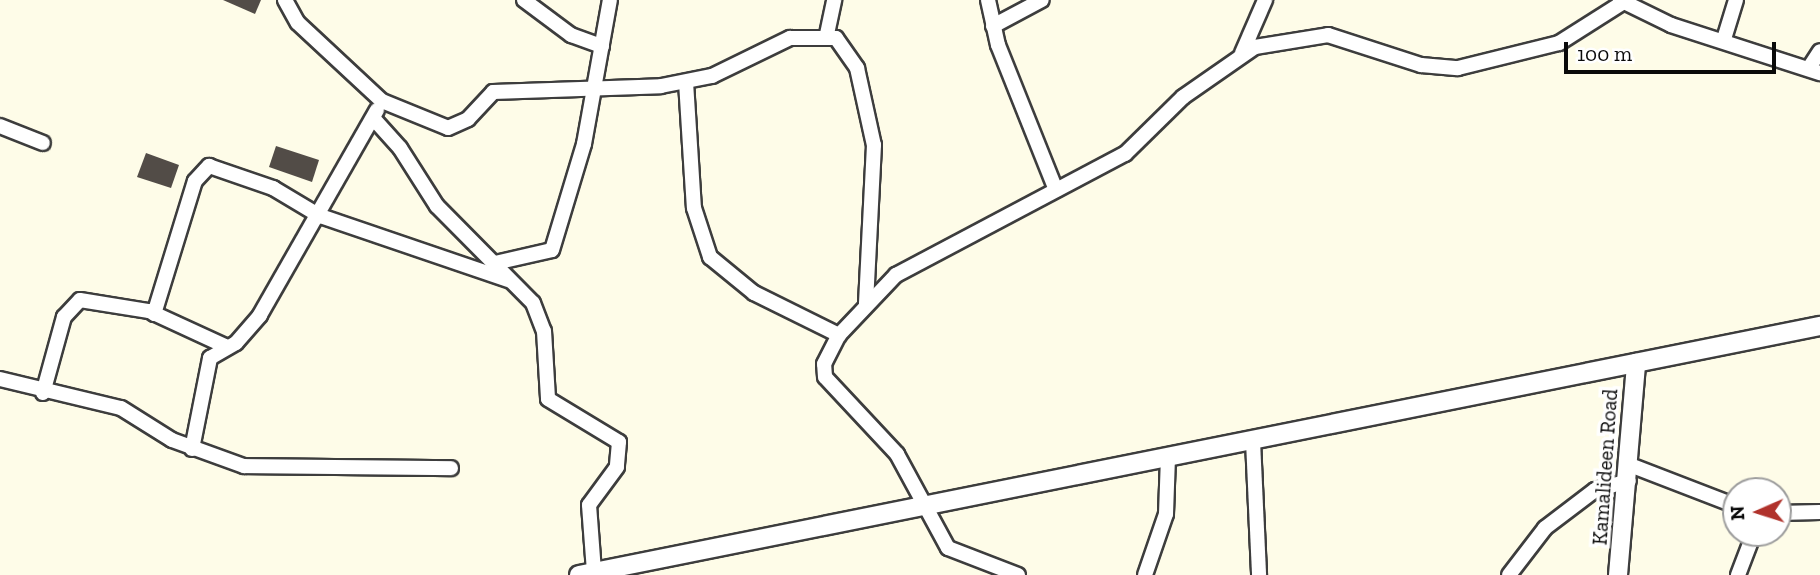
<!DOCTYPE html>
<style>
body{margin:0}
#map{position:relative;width:1820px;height:575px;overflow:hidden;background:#fefce8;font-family:"Zilla Slab",serif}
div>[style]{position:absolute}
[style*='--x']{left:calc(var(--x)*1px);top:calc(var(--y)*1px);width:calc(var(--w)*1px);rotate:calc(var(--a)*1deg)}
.building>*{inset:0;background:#524c47}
.roads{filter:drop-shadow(2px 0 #3d3d3d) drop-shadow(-2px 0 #3d3d3d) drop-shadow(0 2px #3d3d3d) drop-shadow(0 -2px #3d3d3d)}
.minor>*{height:14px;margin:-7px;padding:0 7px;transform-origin:7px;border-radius:7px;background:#fff}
.tertiary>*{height:18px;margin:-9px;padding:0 9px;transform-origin:9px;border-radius:9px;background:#fff}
span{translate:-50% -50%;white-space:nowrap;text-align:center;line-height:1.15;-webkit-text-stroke:7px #fff;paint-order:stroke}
.street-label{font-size:21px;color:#0a0a0a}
.north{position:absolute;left:1722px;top:477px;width:70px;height:70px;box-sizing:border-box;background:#fff;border:2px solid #9d9d9d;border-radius:50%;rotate:267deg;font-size:19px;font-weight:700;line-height:28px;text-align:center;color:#0a0a0a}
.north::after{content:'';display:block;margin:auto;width:24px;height:32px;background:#b0322b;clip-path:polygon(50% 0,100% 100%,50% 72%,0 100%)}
.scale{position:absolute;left:1564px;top:42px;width:212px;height:32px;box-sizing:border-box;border:4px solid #0a0a0a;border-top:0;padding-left:9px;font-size:21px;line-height:24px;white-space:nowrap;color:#0a0a0a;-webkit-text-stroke:5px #fff;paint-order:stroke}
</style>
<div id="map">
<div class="building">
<i style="clip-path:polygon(223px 0,261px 0,255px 14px)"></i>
<i style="clip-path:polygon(276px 146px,319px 160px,312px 182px,269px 167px)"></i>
<i style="clip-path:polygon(146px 153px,179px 165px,171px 188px,137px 177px)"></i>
</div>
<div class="roads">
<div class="minor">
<i style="--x:285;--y:0;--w:26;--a:61"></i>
<i style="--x:298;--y:23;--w:115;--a:42.9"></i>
<i style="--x:382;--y:101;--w:71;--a:22.2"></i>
<i style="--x:448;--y:128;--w:22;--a:-24"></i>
<i style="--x:468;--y:119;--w:37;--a:-47"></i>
<i style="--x:493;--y:92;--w:168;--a:-2"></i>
<i style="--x:661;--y:86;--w:52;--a:-11.1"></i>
<i style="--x:712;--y:76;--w:87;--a:-26"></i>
<i style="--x:790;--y:38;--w:46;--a:0"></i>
<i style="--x:836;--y:38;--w:37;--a:55"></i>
<i style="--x:857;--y:68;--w:79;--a:77.6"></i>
<i style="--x:874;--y:145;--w:159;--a:92.9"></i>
<i style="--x:524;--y:0;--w:59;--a:36.7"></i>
<i style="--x:571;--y:35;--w:33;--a:20"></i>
<i style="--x:988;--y:0;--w:46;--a:77.5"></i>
<i style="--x:998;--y:45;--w:156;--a:68.2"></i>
<i style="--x:1620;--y:0;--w:57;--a:26.1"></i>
<i style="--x:1671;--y:25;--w:157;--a:17.9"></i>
<i style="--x:993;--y:26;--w:55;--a:-28"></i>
<i style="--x:827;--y:34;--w:35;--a:-78"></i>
<i style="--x:1724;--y:39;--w:41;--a:-72.9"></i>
<i style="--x:1242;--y:53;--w:58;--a:-66.5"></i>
<i style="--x:1809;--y:68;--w:20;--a:-57"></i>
<i style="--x:686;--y:82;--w:126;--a:86.4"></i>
<i style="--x:694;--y:208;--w:52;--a:71.9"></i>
<i style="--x:710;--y:257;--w:57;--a:39.3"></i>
<i style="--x:754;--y:293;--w:95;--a:26.3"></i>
<i style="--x:373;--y:118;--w:40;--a:48"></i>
<i style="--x:400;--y:148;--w:69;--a:57.5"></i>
<i style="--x:437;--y:206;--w:136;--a:45.3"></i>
<i style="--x:533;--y:303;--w:30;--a:69"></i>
<i style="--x:544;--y:331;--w:68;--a:86.6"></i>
<i style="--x:548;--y:399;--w:83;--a:31.2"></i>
<i style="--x:619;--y:442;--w:25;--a:95"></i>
<i style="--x:617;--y:467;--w:47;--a:126.4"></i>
<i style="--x:589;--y:505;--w:66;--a:85.7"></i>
<i style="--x:0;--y:126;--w:46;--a:21.6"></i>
<i style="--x:495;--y:263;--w:58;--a:-12.8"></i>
<i style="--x:552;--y:250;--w:111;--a:-73.2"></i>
<i style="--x:584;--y:144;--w:146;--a:-79.8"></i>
<i style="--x:154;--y:314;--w:139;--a:-72.9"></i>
<i style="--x:195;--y:181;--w:21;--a:-47"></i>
<i style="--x:209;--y:166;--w:68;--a:19"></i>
<i style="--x:273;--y:188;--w:55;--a:30.8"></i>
<i style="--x:320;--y:216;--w:199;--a:18.8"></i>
<i style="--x:0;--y:379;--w:124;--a:13.5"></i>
<i style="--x:121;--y:408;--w:60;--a:32.1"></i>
<i style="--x:172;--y:440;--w:77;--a:19.9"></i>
<i style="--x:244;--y:466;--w:207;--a:0.6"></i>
<i style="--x:43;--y:393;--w:79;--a:-74.6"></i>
<i style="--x:64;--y:317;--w:23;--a:-47"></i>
<i style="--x:80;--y:300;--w:70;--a:9.1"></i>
<i style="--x:149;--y:311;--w:84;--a:24.7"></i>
<i style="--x:1253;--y:441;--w:134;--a:87.4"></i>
<i style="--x:192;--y:449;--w:93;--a:-78.8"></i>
<i style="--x:210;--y:358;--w:30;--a:-30"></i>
<i style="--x:236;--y:343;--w:37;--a:-49"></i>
<i style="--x:260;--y:315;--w:236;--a:-60.3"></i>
<i style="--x:1630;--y:465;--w:114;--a:21.1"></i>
<i style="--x:1778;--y:513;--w:42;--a:-1.4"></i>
<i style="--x:1018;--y:575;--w:75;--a:-158.9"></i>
<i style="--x:948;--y:548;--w:107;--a:-118.5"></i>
<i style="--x:897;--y:454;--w:105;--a:-133.1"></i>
<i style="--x:825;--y:377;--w:13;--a:-94"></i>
<i style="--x:824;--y:364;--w:33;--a:-63"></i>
<i style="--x:839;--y:335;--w:83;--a:-46.5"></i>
<i style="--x:896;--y:275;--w:259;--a:-27.9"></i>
<i style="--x:1125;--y:154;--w:81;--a:-44.5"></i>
<i style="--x:1183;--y:97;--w:88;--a:-34.8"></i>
<i style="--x:1255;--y:47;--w:74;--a:-9.3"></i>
<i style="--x:1328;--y:35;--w:98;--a:17.9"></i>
<i style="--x:1421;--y:65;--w:37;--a:5"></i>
<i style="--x:1458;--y:68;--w:104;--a:-13.9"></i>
<i style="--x:1559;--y:43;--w:75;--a:-32.4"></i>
<i style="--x:1145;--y:575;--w:65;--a:-71"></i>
<i style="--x:1166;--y:514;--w:56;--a:-88"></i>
<i style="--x:1509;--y:575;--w:59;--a:-52.5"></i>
<i style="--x:1545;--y:528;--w:63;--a:-37.2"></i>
<i style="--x:1595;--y:490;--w:35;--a:-15"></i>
<i style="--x:1738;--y:575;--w:45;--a:-69.1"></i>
</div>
<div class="tertiary">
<i style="--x:579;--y:575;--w:1266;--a:-11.35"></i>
<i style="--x:1618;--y:575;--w:213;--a:-85.1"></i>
</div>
</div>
<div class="street-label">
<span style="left:1605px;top:467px;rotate:-86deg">Kamalideen Road</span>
</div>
<div class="north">N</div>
<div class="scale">100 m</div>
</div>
